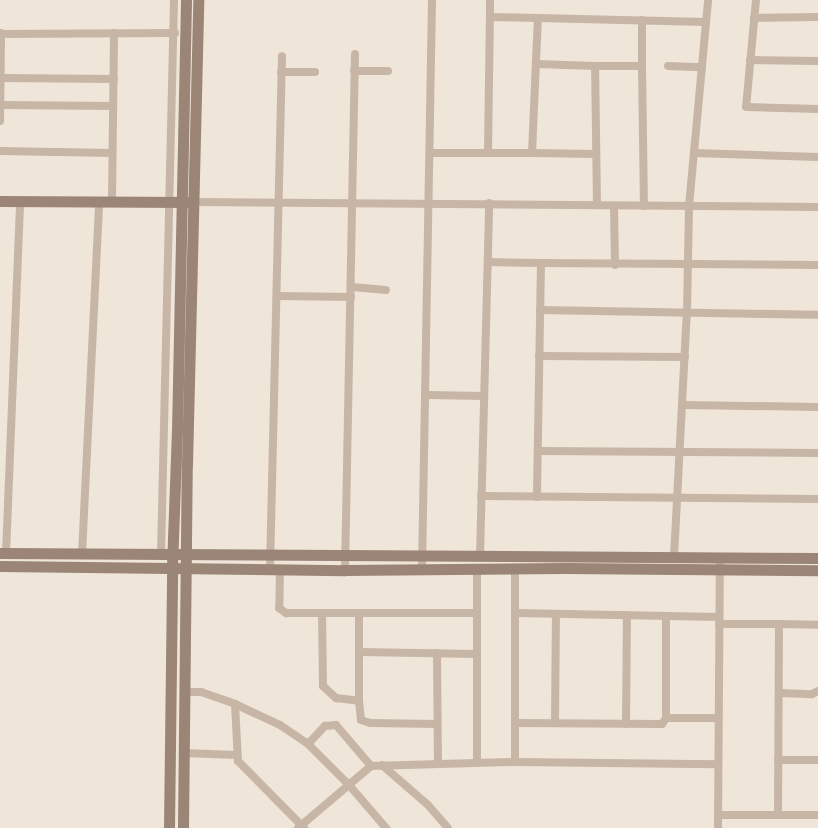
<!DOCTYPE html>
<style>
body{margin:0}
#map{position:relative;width:818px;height:828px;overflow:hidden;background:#f0e5d9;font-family:"PT Sans Narrow",sans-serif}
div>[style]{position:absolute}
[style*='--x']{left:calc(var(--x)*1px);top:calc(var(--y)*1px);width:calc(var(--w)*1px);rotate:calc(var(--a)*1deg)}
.street>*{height:8px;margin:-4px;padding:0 4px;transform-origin:4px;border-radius:4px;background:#c7b6a6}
.secondary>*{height:11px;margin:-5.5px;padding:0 5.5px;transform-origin:5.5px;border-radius:5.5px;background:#9a8577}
span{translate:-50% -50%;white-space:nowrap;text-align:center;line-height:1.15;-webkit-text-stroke:4.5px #f8f0e5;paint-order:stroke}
</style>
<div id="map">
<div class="street">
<i style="--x:756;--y:0;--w:107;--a:95.3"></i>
<i style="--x:746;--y:107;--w:72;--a:1.6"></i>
<i style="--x:538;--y:18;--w:168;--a:1.4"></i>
<i style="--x:754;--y:18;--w:64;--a:-0.9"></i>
<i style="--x:0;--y:34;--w:175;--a:-0.3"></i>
<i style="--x:750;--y:60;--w:68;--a:0.8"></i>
<i style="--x:537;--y:64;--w:58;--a:2"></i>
<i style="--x:642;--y:66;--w:140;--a:89.2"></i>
<i style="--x:668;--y:66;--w:34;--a:2"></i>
<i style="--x:354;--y:71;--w:34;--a:0"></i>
<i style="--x:281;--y:72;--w:34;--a:0"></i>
<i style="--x:1;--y:78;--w:113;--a:0.5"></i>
<i style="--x:0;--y:105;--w:113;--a:0.5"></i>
<i style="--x:0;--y:121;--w:88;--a:-89.3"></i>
<i style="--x:0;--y:151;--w:112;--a:1"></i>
<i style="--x:431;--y:153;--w:101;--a:0"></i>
<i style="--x:532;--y:153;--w:135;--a:-87.5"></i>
<i style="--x:538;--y:18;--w:48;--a:-178.8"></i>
<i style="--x:490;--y:17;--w:17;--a:-90"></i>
<i style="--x:488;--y:153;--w:136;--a:-89.2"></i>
<i style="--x:532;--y:153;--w:64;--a:0.9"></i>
<i style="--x:694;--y:153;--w:124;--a:1.8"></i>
<i style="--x:112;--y:201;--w:168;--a:-89.3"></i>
<i style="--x:194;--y:202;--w:624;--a:0.46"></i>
<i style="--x:597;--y:205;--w:139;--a:-90.8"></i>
<i style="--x:595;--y:66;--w:47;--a:0"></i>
<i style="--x:642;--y:66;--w:46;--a:-90"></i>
<i style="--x:614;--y:206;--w:59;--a:89"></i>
<i style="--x:488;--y:262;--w:53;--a:1.1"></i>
<i style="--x:541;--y:263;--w:234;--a:91"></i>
<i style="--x:541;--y:263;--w:277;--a:0.4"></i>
<i style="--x:352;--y:287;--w:34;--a:5"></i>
<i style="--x:277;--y:296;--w:74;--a:0.8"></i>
<i style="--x:540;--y:310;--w:278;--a:1"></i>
<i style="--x:539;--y:356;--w:146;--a:0.4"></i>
<i style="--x:427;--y:395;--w:57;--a:1"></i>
<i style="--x:682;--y:405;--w:136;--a:0.8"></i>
<i style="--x:538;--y:451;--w:280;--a:0.4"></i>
<i style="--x:481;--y:496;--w:337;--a:0.5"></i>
<i style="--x:161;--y:553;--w:553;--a:-88.65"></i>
<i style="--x:6;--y:554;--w:353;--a:-87.7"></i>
<i style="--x:82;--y:554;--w:353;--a:-87.2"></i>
<i style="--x:480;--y:556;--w:353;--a:-88.5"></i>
<i style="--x:674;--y:557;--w:245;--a:-87"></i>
<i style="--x:687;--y:312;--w:106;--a:-88.9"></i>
<i style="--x:689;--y:206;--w:207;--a:-84.7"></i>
<i style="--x:422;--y:568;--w:568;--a:-88.99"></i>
<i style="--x:477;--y:568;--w:194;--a:90"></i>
<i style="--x:270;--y:569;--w:513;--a:-88.66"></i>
<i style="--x:280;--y:569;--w:39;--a:91"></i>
<i style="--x:279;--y:608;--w:9;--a:36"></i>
<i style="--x:286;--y:613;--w:191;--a:0"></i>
<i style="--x:345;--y:570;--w:516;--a:-88.89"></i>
<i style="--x:359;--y:613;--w:88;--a:90"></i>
<i style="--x:359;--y:701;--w:19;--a:84"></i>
<i style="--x:361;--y:720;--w:9;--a:18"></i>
<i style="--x:370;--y:723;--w:67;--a:0.9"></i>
<i style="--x:516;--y:613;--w:203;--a:1.1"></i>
<i style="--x:322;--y:614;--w:72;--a:89.2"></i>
<i style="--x:323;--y:686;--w:18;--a:43"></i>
<i style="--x:336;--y:698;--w:23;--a:7"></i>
<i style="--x:719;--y:624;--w:60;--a:0"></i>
<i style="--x:779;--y:624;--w:191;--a:90.3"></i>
<i style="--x:779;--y:624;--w:39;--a:1"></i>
<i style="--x:359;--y:652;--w:118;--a:1"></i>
<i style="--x:437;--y:653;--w:111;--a:89.5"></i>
<i style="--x:184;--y:692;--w:17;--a:0"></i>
<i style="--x:201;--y:692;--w:36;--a:19"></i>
<i style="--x:235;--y:704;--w:50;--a:25"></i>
<i style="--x:280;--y:725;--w:34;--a:34"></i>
<i style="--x:308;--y:744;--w:58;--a:45"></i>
<i style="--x:349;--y:785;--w:57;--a:49.3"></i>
<i style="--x:779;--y:693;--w:33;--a:2"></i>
<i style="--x:812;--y:694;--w:7;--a:-27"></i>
<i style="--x:235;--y:704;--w:57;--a:87"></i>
<i style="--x:238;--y:761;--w:94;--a:45.4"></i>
<i style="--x:666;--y:718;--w:52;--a:0"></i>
<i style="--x:516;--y:723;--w:146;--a:0.4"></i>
<i style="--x:662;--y:724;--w:7;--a:-56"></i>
<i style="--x:666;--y:718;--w:102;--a:-90"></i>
<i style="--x:555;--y:723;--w:109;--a:-89.5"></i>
<i style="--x:626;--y:724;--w:109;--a:-89.5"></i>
<i style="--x:308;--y:744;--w:25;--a:-47"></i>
<i style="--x:325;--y:726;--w:11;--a:-5"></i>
<i style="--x:336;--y:725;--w:54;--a:49.5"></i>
<i style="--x:184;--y:753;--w:52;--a:2.2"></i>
<i style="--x:778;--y:760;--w:40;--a:0"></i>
<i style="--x:515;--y:762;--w:194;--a:-90"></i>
<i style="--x:382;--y:765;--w:61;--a:41"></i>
<i style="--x:428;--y:805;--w:30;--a:49"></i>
<i style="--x:718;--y:815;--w:100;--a:0"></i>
<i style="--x:298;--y:828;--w:96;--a:-40.3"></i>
<i style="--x:371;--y:766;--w:144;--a:-1.6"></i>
<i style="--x:515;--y:762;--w:203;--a:0.6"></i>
<i style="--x:718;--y:828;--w:263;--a:-89.6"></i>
</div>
<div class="secondary">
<i style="--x:0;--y:201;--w:190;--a:0.3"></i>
<i style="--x:0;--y:553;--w:818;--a:0.35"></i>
<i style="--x:0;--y:566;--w:345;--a:0.7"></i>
<i style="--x:345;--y:570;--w:219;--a:-0.5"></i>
<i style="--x:564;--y:568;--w:254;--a:0.5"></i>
<i style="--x:169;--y:828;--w:262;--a:-89.3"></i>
<i style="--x:172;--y:566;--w:135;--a:-87.9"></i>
<i style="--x:177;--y:431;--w:431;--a:-88.8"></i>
<i style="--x:183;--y:828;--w:364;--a:-89.4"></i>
<i style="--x:187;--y:464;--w:464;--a:-88.6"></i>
</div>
</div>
